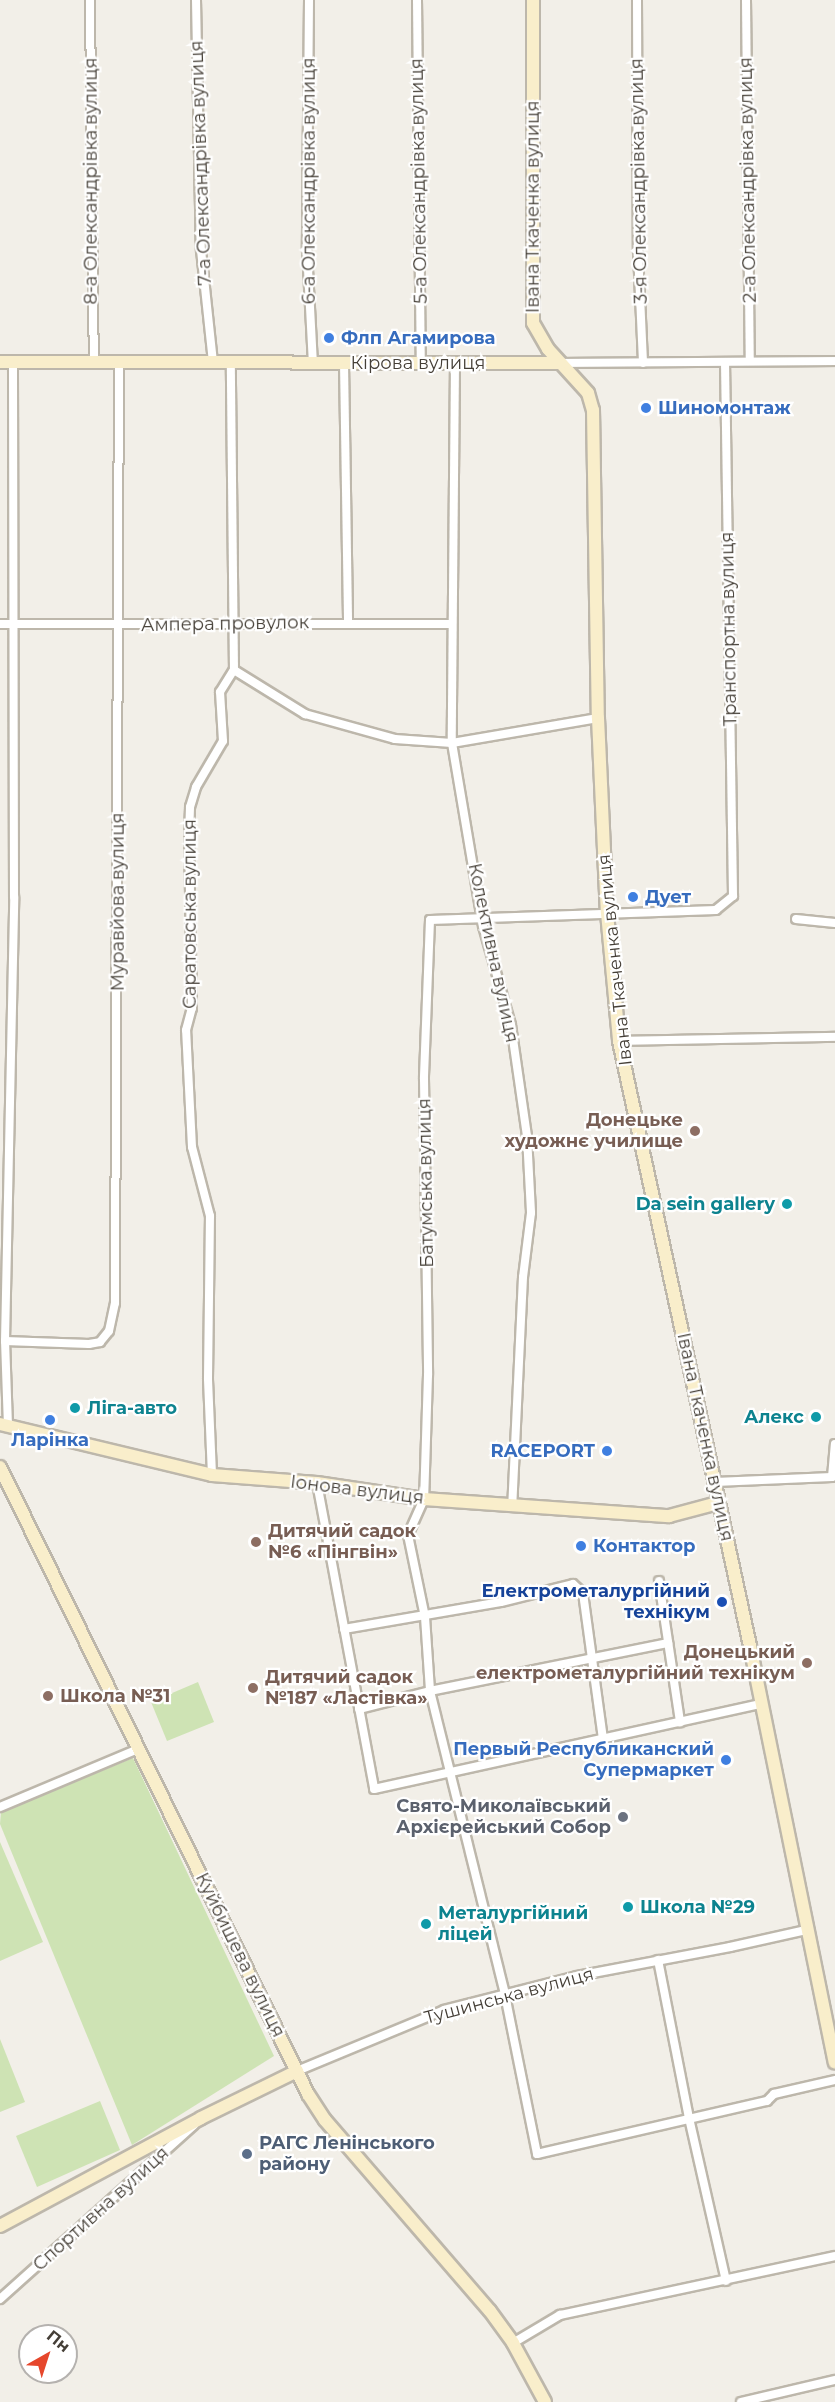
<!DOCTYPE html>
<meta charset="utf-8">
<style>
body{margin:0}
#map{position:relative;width:835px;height:2402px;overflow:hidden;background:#f2efe8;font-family:Montserrat,sans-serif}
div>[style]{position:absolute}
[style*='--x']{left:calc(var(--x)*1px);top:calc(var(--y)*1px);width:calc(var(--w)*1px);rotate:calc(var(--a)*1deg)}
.green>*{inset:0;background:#cee3b4}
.roads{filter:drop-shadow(2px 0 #bdb7ab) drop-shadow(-2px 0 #bdb7ab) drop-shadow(0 2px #bdb7ab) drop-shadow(0 -2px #bdb7ab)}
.street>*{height:8px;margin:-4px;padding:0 4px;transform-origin:4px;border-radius:4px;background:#fff}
.secondary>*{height:12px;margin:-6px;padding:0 6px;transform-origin:6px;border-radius:6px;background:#f9eecb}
.dots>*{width:16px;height:16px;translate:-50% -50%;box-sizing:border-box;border:3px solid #fff;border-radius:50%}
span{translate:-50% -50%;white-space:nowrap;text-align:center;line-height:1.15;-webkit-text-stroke:4.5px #fff;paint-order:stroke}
.street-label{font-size:18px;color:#453f37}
.shop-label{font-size:18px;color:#366cbe;font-weight:700}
.left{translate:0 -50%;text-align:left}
.right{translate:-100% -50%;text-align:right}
.education-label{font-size:18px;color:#785e54;font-weight:700}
.culture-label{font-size:18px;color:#0d838f;font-weight:700}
.transit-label{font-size:18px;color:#164399;font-weight:700}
.worship-label{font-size:18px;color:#5b616d;font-weight:700}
.service-label{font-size:18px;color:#4e5e75;font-weight:700}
.north{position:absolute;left:18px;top:2324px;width:60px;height:60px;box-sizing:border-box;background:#fff;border:2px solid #b5b2af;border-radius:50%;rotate:39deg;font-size:16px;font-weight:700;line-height:24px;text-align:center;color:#453f37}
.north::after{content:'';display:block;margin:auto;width:21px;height:27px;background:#e6472c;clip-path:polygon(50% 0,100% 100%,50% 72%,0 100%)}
</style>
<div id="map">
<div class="green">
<i style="clip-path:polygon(198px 1682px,214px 1722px,167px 1741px,151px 1702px)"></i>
<i style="clip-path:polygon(133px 1758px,274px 2056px,132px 2145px,0 1824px,1px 1812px)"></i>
<i style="clip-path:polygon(0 1842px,43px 1942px,0 1961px)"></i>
<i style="clip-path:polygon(0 2039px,25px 2102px,0 2112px)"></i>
<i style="clip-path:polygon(100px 2101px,120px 2150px,37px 2187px,16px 2136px)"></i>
</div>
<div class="roads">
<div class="street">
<i style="--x:90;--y:0;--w:362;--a:89.4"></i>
<i style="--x:196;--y:0;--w:250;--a:88.9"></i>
<i style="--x:201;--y:250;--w:113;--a:83.9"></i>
<i style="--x:309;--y:0;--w:250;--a:90.5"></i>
<i style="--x:307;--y:250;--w:113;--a:87"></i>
<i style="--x:417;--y:0;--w:363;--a:89.4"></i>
<i style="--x:637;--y:0;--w:252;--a:89.8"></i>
<i style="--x:638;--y:252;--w:111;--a:87.4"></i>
<i style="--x:746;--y:0;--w:360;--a:89.4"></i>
<i style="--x:725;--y:362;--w:534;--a:89.14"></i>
<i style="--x:733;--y:896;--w:22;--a:141"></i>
<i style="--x:716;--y:910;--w:286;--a:178"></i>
<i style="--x:430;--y:920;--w:159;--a:92.2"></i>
<i style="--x:424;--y:1079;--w:296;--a:89.2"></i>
<i style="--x:428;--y:1375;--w:124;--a:91.8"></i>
<i style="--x:424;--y:1499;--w:39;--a:114"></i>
<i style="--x:408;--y:1535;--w:84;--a:78.3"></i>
<i style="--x:425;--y:1617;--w:74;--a:86.1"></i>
<i style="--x:430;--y:1691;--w:313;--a:76.1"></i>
<i style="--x:505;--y:1995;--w:162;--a:78.6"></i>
<i style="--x:537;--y:2154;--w:236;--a:-13"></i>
<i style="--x:767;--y:2101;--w:10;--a:-45"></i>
<i style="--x:774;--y:2094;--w:63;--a:-12.9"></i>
<i style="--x:344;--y:363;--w:259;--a:89.1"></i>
<i style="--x:455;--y:363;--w:380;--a:90.5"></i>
<i style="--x:452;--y:743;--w:186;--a:80.4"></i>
<i style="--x:483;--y:926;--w:103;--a:74.2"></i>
<i style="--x:511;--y:1025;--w:112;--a:81.8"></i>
<i style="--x:527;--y:1136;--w:77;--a:87"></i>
<i style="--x:531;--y:1213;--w:64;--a:97.1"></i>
<i style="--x:523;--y:1277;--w:230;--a:92.7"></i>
<i style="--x:560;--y:363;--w:275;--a:-0.4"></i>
<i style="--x:0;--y:624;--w:451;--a:0"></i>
<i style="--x:234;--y:670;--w:84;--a:31.8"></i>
<i style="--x:305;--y:714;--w:93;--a:15.5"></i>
<i style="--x:395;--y:739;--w:57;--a:4"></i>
<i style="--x:452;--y:743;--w:148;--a:-9.7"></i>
<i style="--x:796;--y:919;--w:39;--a:6"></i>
<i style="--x:619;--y:1041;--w:216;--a:-1.1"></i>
<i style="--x:5;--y:1341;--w:84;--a:2"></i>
<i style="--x:89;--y:1344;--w:11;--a:-10"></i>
<i style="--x:100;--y:1342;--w:14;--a:-51"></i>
<i style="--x:109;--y:1331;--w:29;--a:-78"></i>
<i style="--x:115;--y:1303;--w:941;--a:-89.76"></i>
<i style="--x:8;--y:1426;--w:85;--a:-92"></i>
<i style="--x:5;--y:1341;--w:444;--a:-88.8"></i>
<i style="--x:14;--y:897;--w:535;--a:-90.11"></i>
<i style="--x:212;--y:1475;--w:97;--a:-92.4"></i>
<i style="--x:208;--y:1378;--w:162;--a:-89.3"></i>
<i style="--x:210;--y:1216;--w:71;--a:-104.6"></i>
<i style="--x:192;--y:1147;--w:117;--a:-92.9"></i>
<i style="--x:186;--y:1030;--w:23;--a:-75"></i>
<i style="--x:192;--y:1008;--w:172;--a:-91"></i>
<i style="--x:189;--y:836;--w:29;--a:-88"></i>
<i style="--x:190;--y:807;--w:21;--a:-73"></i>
<i style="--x:196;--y:787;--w:53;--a:-59.6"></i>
<i style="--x:223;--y:741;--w:49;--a:-93.5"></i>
<i style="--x:220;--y:692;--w:26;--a:-58"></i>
<i style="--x:234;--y:670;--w:308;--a:-90.6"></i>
<i style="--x:715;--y:1482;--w:117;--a:-2.4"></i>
<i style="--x:832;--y:1477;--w:33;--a:-85"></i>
<i style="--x:317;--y:1483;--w:311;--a:79.4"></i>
<i style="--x:374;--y:1789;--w:396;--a:-12.4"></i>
<i style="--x:659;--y:1581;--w:143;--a:81.5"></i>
<i style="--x:344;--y:1629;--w:159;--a:-9.8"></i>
<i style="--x:501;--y:1602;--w:74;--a:-14"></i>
<i style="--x:573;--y:1584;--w:13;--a:42"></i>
<i style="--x:583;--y:1593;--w:147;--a:82.2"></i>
<i style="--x:359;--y:1709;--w:73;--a:-14.2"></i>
<i style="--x:430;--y:1691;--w:243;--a:-11.4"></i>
<i style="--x:0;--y:1807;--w:150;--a:-22.8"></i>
<i style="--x:658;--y:1960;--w:161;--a:78.9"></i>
<i style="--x:689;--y:2118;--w:167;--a:77.2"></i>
<i style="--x:297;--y:2071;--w:159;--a:-22.5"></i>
<i style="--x:444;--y:2010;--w:137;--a:-14.3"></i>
<i style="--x:577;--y:1976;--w:156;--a:-10.7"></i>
<i style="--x:730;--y:1947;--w:78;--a:-12.6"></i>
<i style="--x:0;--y:2299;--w:261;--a:-41.9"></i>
<i style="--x:513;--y:2343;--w:55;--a:-30.8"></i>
<i style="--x:560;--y:2315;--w:281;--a:-12.1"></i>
<i style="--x:741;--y:2402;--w:97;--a:-13.2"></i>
</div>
<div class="secondary">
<i style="--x:533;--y:0;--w:323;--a:90"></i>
<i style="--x:533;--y:323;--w:30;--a:60"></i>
<i style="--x:548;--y:349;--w:59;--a:47.7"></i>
<i style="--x:588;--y:393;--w:18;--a:74"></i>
<i style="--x:593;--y:410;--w:308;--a:89.1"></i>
<i style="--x:598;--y:718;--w:195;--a:87.4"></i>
<i style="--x:607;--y:913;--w:129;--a:84.6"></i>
<i style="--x:619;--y:1041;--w:619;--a:77.78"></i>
<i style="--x:750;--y:1646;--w:425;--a:78.5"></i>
<i style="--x:0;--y:362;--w:560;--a:0.1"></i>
<i style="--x:0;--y:1424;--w:218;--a:13.5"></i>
<i style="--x:212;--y:1475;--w:105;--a:4.4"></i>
<i style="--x:317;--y:1483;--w:108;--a:8.5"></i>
<i style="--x:424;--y:1499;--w:246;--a:4"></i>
<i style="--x:669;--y:1516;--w:51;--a:-14.9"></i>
<i style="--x:0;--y:1467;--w:699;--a:63.84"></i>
<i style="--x:308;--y:2094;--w:31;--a:57"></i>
<i style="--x:325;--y:2120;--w:252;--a:49.2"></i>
<i style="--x:490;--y:2311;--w:39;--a:54"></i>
<i style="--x:513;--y:2343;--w:67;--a:61.5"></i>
<i style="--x:0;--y:2226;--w:228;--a:-28.2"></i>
<i style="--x:201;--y:2118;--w:107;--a:-26.1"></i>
</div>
</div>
<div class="dots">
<i style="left:329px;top:338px;background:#3f7fe0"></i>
<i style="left:646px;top:408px;background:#3f7fe0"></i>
<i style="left:633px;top:897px;background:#3f7fe0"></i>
<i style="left:695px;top:1131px;background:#8d6e63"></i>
<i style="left:787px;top:1204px;background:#0f9aa8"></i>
<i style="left:75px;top:1408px;background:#0f9aa8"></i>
<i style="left:816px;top:1417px;background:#0f9aa8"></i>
<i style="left:50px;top:1420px;background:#3f7fe0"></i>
<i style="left:607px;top:1451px;background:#3f7fe0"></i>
<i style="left:256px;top:1542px;background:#8d6e63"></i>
<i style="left:581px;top:1546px;background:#3f7fe0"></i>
<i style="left:722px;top:1602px;background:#1a4fb4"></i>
<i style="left:807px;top:1663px;background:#8d6e63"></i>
<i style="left:253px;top:1688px;background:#8d6e63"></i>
<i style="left:48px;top:1696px;background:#8d6e63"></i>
<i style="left:726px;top:1760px;background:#3f7fe0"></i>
<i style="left:623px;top:1817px;background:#6b7280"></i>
<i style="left:628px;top:1907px;background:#0f9aa8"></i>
<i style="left:426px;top:1924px;background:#0f9aa8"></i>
<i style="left:247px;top:2154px;background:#5c6f8a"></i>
</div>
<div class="street-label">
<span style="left:201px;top:163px;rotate:-92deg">7-а Олександрівка вулиця</span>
<span style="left:748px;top:180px;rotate:-91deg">2-а Олександрівка вулиця</span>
<span style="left:91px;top:181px;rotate:-90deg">8-а Олександрівка вулиця</span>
<span style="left:309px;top:181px;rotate:-90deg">6-а Олександрівка вулиця</span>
<span style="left:419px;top:181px;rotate:-91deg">5-а Олександрівка вулиця</span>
<span style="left:639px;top:181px;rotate:-91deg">3-я Олександрівка вулиця</span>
<span style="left:533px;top:207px;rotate:-90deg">Івана Ткаченка вулиця</span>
<span style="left:418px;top:363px">Кірова вулиця</span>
<span style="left:225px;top:624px;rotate:-1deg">Ампера провулок</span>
<span style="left:729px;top:629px;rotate:-91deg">Транспортна вулиця</span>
<span style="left:118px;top:902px;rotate:-90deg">Муравйова вулиця</span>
<span style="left:190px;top:914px;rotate:-90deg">Саратовська вулиця</span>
<span style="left:493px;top:953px;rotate:78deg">Колективна вулиця</span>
<span style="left:615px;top:960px;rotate:-96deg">Івана Ткаченка вулиця</span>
<span style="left:426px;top:1183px;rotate:-91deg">Батумська вулиця</span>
<span style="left:705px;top:1437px;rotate:78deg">Івана Ткаченка вулиця</span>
<span style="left:357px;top:1490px;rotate:7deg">Іонова вулиця</span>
<span style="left:240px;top:1955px;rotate:64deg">Куйбишева вулиця</span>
<span style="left:509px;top:1996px;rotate:-15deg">Тушинська вулиця</span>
<span style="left:101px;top:2209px;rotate:-42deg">Спортивна вулиця</span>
</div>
<div class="shop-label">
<span class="left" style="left:341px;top:338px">Флп Агамирова</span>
<span class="left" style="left:658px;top:408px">Шиномонтаж</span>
<span class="left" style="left:645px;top:897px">Дует</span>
<span style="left:50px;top:1440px">Ларінка</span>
<span class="right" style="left:595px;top:1451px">RACEPORT</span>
<span class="left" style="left:593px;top:1546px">Контактор</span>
<span class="right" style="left:714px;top:1760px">Первый Республиканский<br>Супермаркет</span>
</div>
<div class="education-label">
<span class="right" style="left:683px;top:1131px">Донецьке<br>художнє училище</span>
<span class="left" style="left:268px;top:1542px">Дитячий садок<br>№6 «Пінгвін»</span>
<span class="right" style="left:795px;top:1663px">Донецький<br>електрометалургійний технікум</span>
<span class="left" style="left:265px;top:1688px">Дитячий садок<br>№187 «Ластівка»</span>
<span class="left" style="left:60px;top:1696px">Школа №31</span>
</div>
<div class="culture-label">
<span class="right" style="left:775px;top:1204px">Da sein gallery</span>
<span class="left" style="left:87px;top:1408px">Ліга-авто</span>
<span class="right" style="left:804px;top:1417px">Алекс</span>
<span class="left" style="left:640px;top:1907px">Школа №29</span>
<span class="left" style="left:438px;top:1924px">Металургійний<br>ліцей</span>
</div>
<div class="transit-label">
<span class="right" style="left:710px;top:1602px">Електрометалургійний<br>технікум</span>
</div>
<div class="worship-label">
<span class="right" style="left:611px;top:1817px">Свято-Миколаївський<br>Архієрейський Собор</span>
</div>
<div class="service-label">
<span class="left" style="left:259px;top:2154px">РАГС Ленінського<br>району</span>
</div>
<div class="north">Пн</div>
</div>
